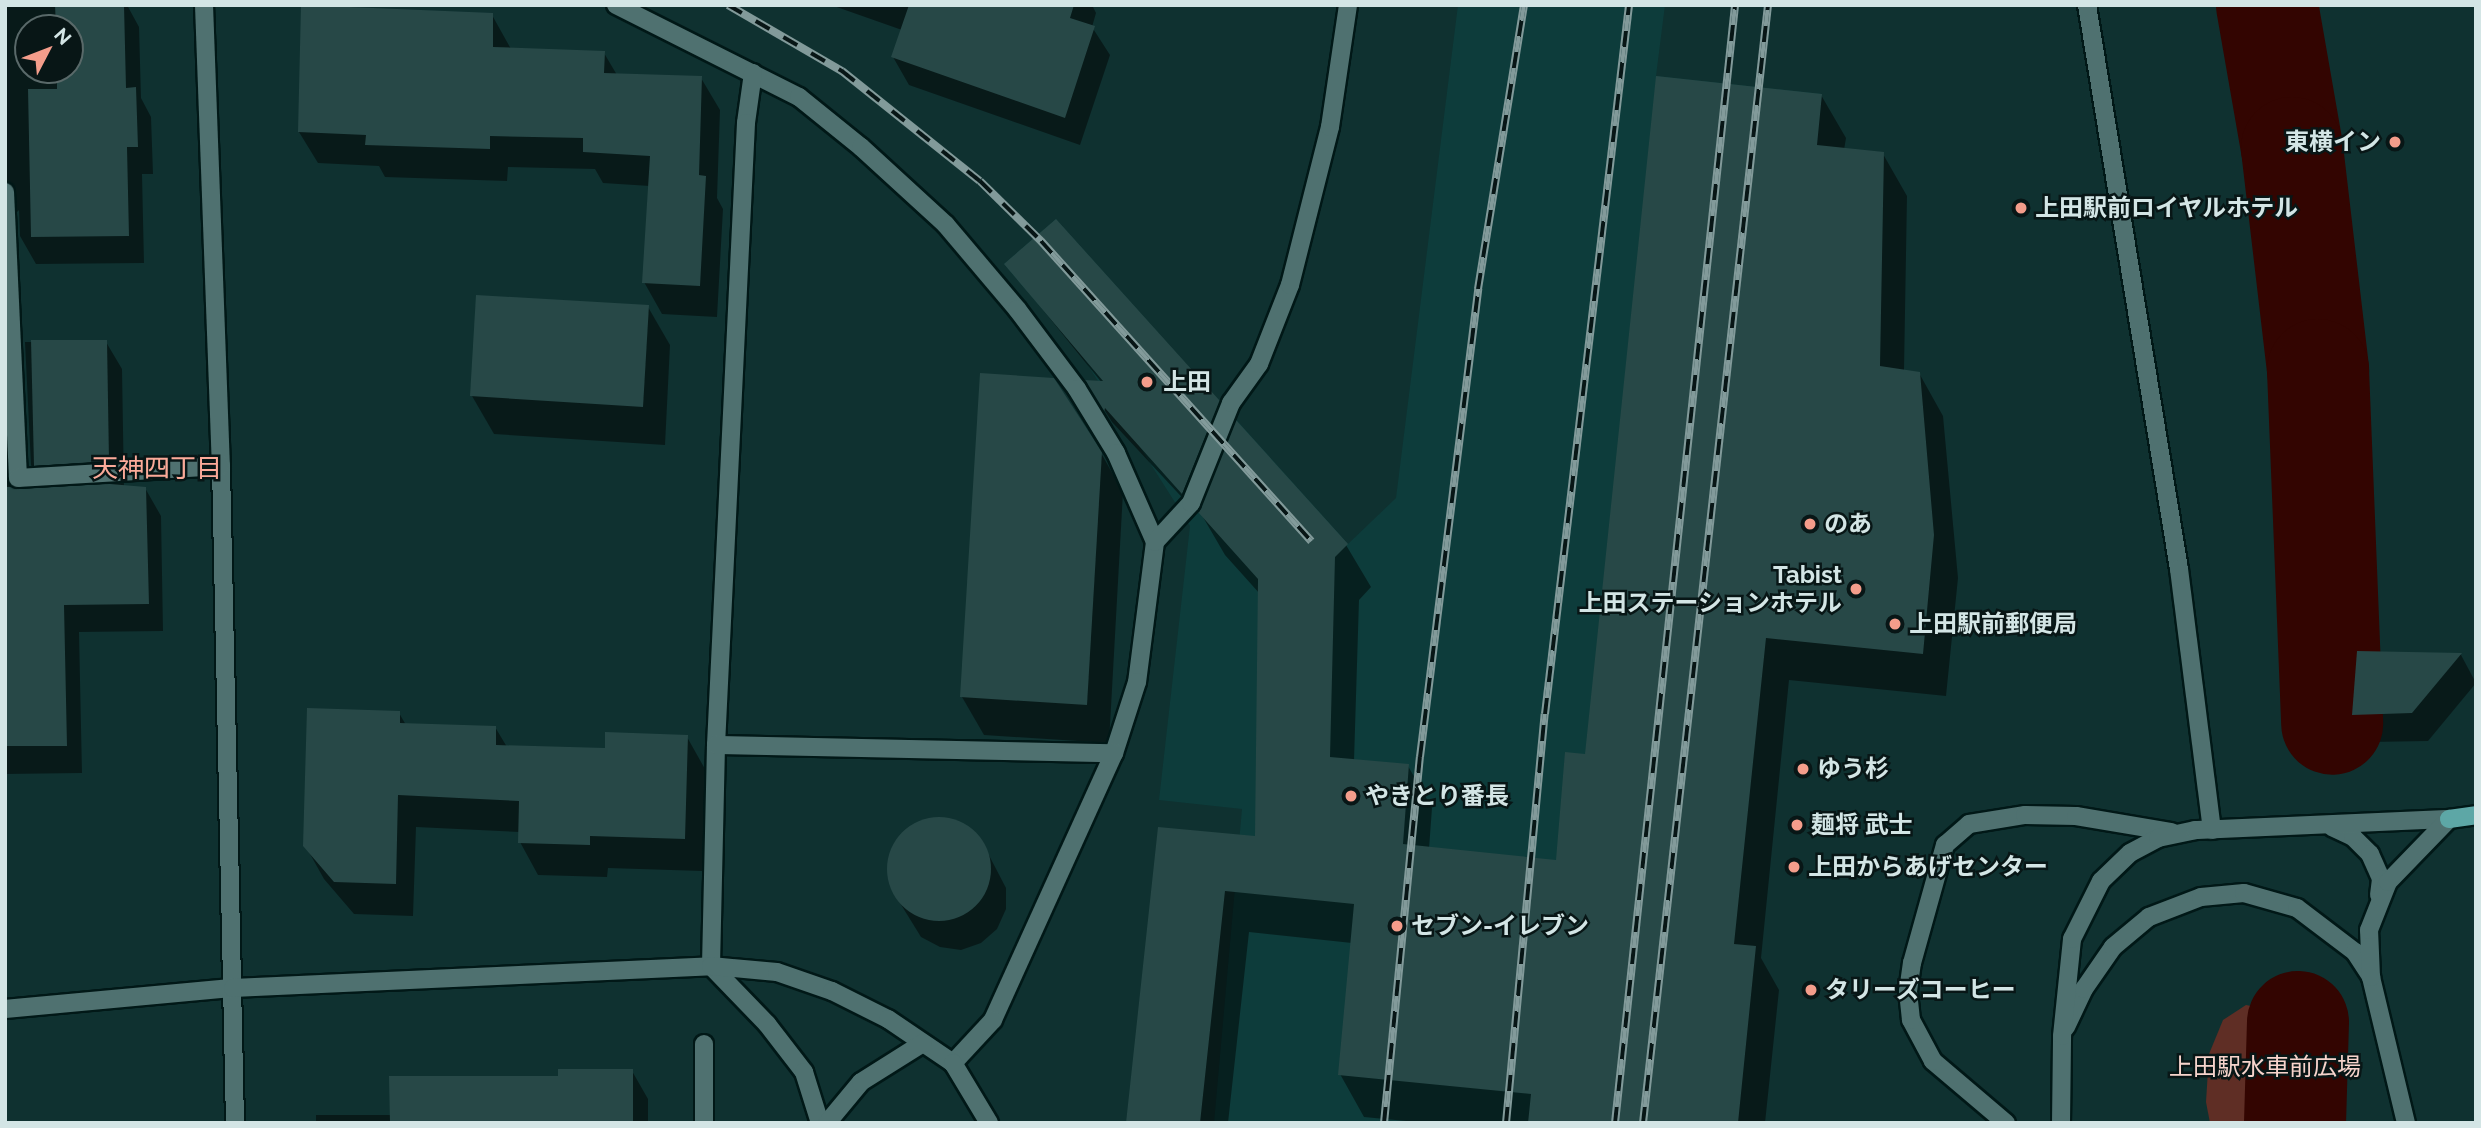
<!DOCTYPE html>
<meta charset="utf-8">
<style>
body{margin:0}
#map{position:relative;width:2481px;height:1128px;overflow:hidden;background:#0f3130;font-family:Raleway,"Noto Sans JP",sans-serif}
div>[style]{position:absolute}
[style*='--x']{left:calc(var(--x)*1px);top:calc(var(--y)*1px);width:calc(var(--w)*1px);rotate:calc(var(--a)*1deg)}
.built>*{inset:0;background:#0d3c3b}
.green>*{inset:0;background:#5f2e25}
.shadow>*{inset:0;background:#0007}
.river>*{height:102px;margin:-51px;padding:0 51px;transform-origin:51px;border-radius:51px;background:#330501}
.building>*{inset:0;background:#274847}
.round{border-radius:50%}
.roads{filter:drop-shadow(2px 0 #011817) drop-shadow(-2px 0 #011817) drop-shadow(0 2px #011817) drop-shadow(0 -2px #011817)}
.minor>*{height:18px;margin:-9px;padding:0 9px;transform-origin:9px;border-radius:9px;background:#4f7170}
.major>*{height:18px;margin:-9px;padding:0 9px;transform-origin:9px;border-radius:9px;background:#5da7a6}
.rail>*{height:8px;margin-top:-4px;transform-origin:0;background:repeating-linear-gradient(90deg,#081616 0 16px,#829a9a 0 32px);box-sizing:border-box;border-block:2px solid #829a9a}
.dots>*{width:19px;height:19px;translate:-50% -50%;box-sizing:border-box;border:4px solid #081616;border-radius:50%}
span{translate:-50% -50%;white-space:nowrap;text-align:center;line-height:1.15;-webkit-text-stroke:5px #081616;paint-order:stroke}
.poi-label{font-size:24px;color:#d3e5e5;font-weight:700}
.right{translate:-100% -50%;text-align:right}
.left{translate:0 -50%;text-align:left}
.park-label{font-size:24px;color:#f7d4cc}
.neighbourhood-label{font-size:26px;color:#fbaa99}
.frame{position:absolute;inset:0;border:7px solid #d3e5e5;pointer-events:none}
.north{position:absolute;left:14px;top:14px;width:70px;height:70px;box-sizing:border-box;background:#081616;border:2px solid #596969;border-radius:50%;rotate:48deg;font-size:19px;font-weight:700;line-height:28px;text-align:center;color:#d3e5e5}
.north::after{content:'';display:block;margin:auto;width:24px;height:32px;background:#f49d8b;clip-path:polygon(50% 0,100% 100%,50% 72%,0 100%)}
</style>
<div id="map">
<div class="built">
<i style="clip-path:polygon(1458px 5px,1665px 5px,1656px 76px,1822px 94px,1733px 944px,1738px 1123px,1214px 1123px,1242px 809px,1159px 800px,1190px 526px,1082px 356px,1004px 264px,1056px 219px,1348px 544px,1396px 498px)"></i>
</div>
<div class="green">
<i style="clip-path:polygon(2246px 1005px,2287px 1013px,2327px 1045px,2341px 1093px,2343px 1123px,2210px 1123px,2206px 1102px,2209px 1054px,2223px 1020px)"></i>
</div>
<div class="shadow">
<i style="clip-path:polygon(evenodd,5px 5px,127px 5px,139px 27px,141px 98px,151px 117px,153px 174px,142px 174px,144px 263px,36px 264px,20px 236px,19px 210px,9px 220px,5px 264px,5px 5px,28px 28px,70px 28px,70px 70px,28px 70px,28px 28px)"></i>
<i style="clip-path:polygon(303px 5px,492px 15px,511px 49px,604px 53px,617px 75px,701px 78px,720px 110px,717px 198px,723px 209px,717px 317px,662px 314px,644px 282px,650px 186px,603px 183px,595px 169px,508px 167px,507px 181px,385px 177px,379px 166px,318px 163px,299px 132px)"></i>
<i style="clip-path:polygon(831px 5px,1092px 5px,1096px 13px,1092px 27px,1110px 55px,1080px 145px,909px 85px,893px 57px,902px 30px)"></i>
<i style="clip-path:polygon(1821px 95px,1846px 138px,1844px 150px,1883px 154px,1907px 196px,1904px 371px,1919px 373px,1943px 416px,1958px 578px,1946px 696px,1789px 680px,1761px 958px,1779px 990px,1765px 1123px,1427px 1123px,1364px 1117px,1340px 1074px,1352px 943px,1249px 932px,1228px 1123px,1128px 1122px,1160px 828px,1256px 838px,1260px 594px,1225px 555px,1200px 512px,1346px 545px,1371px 587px,1359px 600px,1354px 761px,1408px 766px,1432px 808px,1429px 849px,1558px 862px,1587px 756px)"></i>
<i style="clip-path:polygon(1006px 264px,1218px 402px,1226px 416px,1190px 506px,1112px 422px,1087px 382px,1102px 383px)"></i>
<i style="clip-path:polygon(648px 307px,670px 345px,665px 445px,494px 434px,472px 396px)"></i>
<i style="clip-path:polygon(25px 342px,106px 342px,122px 369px,124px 489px,145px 488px,161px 516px,163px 631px,79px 632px,82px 773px,5px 774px,5px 352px,22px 491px,45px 491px,31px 465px)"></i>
<i style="clip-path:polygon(1101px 453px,1123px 492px,1109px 743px,984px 735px,962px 697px)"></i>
<i style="clip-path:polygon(2359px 653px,2461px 655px,2476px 683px,2428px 741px,2370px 742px,2354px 714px)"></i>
<i style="clip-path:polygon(399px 713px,406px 725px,495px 727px,507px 747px,606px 750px,687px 737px,705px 769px,702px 871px,608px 868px,607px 877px,538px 875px,520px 842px,520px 832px,416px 827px,413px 916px,354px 914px,324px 879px,305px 845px)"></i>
<i style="clip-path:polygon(944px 818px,965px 825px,981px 840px,1006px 888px,1006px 909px,997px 929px,981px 943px,961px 950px,940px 947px,921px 937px,892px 890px,888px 869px,892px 848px,905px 831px,923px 821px)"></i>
<i style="clip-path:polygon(632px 1071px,648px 1099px,648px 1123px,316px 1123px,316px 1115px,391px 1115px,559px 1078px)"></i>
<i style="clip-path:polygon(156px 1121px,156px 1123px,103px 1123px)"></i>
</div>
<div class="river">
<i style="--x:2267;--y:5;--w:145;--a:80.1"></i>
<i style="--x:2292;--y:148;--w:224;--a:83.3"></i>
<i style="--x:2318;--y:370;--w:354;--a:87.7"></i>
<i style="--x:2295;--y:1123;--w:101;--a:-88.3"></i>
</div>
<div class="building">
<i style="clip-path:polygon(55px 5px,124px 5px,126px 88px,136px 87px,138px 147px,127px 147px,129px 236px,31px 237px,28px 89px,57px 89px,57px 70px,70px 70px,70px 28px,56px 28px)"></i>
<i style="clip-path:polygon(301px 5px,493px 13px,493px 47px,605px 51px,604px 73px,702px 76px,699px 175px,706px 176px,700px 286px,642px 283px,650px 156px,583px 152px,583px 138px,490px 136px,490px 149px,365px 145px,366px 135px,298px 132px)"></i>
<i style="clip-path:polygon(909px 5px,1074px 5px,1070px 18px,1095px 26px,1065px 118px,891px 57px)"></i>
<i style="clip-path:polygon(1656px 76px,1822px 94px,1817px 145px,1884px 152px,1880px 366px,1920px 372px,1934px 535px,1923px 654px,1766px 638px,1734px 944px,1756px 946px,1738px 1123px,1528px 1123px,1531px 1094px,1338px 1075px,1354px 904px,1225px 891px,1200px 1123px,1126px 1123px,1158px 827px,1255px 836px,1258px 579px,1198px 512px,1236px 420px,1348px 544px,1335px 557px,1330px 757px,1409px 764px,1403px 844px,1556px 860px,1565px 752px,1585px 754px)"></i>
<i style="clip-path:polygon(1056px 219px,1220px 401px,1182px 494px,1105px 408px,1104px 412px,1084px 380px,1103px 381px,1004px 264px)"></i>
<i style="clip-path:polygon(476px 295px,649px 305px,643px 407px,470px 396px)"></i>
<i style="clip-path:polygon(31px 340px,107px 340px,109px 461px,34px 466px)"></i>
<i style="clip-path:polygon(980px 373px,1054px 378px,1102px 452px,1087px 705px,960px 697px)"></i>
<i style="clip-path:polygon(110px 484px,146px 487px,149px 604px,64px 605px,67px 746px,5px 746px,5px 487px)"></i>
<i style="clip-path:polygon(2357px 651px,2462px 653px,2412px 713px,2352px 715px)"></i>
<i style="clip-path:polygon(307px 708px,400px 711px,400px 723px,496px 726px,496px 745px,605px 748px,605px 732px,688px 735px,685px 839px,590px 836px,590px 845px,518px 843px,519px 801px,398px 795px,396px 884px,334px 882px,303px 846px)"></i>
<i class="round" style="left:887px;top:817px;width:104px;height:104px"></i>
<i style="clip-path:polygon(558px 1069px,633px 1069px,633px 1123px,390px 1123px,389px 1076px,558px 1076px)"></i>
</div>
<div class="roads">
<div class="minor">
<i style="--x:204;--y:5;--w:461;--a:87.9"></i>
<i style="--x:221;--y:466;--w:657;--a:88.78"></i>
<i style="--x:616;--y:5;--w:205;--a:26.7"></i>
<i style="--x:799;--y:97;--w:80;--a:38.9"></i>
<i style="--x:861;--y:147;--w:115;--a:42.5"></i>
<i style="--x:946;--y:225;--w:110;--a:49.8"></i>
<i style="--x:1017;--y:309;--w:100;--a:53.1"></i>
<i style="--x:1077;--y:389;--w:75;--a:58.6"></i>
<i style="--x:1116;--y:453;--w:97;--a:66.3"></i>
<i style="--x:1155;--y:542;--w:141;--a:97.3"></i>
<i style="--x:1137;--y:682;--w:75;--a:107.9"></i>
<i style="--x:1114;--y:753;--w:293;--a:114.4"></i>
<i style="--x:993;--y:1020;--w:59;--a:132.9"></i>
<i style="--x:2087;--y:5;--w:571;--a:80.74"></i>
<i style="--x:2179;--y:569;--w:263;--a:82.8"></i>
<i style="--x:753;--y:73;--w:50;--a:98"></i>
<i style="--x:746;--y:123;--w:623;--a:92.76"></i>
<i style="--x:716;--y:745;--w:221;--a:91.3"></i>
<i style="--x:711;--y:966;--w:81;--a:46"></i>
<i style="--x:767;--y:1024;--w:61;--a:52.4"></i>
<i style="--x:804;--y:1072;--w:53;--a:72.6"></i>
<i style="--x:5;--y:192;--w:286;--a:87.4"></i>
<i style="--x:18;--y:478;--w:203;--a:-3.4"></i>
<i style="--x:1155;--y:542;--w:53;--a:-47.3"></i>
<i style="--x:1191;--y:503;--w:108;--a:-68.2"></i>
<i style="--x:1231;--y:403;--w:48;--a:-54.3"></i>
<i style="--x:1259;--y:364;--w:85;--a:-68.6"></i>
<i style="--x:1290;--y:285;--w:163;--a:-75.8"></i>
<i style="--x:1330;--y:127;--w:123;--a:-81.6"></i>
<i style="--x:716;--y:745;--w:398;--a:1.2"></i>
<i style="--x:2332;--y:827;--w:23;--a:25"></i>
<i style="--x:2353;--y:837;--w:24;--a:45"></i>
<i style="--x:2370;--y:854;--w:27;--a:66"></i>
<i style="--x:2381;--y:879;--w:16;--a:97"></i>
<i style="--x:5;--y:1009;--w:229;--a:-5.3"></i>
<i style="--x:233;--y:988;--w:479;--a:-2.6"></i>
<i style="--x:711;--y:966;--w:66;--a:5.2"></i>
<i style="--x:777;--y:972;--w:58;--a:19.1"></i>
<i style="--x:832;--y:991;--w:63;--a:26.6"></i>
<i style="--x:888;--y:1019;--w:78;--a:34.1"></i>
<i style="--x:953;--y:1063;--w:70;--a:59"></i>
<i style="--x:2066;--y:1027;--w:42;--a:-64.7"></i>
<i style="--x:2084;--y:989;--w:51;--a:-55.4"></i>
<i style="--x:2113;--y:947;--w:47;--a:-39.8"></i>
<i style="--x:2149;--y:917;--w:56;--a:-21"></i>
<i style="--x:2201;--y:897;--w:43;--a:-5.3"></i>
<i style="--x:2244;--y:893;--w:55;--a:15.8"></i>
<i style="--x:2297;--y:908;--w:73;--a:37.2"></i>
<i style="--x:2355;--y:952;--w:30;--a:57"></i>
<i style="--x:704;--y:1123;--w:79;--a:-90"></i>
<i style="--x:827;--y:1123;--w:53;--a:-50.3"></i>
<i style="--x:861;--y:1082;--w:73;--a:-32.2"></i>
<i style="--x:2006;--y:1123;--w:96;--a:-139.7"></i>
<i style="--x:1933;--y:1061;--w:47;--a:-118.2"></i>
<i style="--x:1911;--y:1020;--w:29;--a:-96"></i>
<i style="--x:1908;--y:991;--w:28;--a:-82"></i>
<i style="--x:1912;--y:963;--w:123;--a:-74.4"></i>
<i style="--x:1945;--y:845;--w:32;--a:-41"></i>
<i style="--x:1969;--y:824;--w:57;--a:-9.1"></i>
<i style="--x:2025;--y:815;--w:51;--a:1.1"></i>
<i style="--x:2076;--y:816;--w:97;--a:9.5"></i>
<i style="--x:2061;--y:1123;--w:87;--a:-89.3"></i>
<i style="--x:2062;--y:1036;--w:98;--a:-84.1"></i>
<i style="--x:2072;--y:939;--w:65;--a:-63.4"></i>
<i style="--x:2101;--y:881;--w:40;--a:-44"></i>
<i style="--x:2130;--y:853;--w:32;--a:-28"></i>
<i style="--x:2158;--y:838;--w:38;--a:-12"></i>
<i style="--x:2195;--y:830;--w:254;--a:-2.5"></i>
<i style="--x:2406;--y:1123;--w:150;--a:-103.5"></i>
<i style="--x:2371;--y:977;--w:47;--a:-92.4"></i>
<i style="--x:2369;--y:930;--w:52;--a:-68.4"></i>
<i style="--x:2388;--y:882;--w:88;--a:-45.9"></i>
</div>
<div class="major">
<i style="--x:2449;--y:819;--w:27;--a:-8"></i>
</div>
</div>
<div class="rail">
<i style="--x:728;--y:5;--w:132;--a:30.1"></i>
<i style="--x:842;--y:71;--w:176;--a:38.6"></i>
<i style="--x:980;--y:181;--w:86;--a:44.5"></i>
<i style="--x:1041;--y:241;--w:404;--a:48"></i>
<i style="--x:1384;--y:1123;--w:368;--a:-84.4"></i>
<i style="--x:1420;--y:757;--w:472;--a:-82.9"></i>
<i style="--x:1478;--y:289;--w:288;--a:-80.8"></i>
<i style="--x:1506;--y:1123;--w:411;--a:-84.6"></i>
<i style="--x:1545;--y:714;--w:714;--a:-83.24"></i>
<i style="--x:1615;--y:1123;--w:1124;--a:-83.87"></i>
<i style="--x:1643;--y:1123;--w:1125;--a:-83.62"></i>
</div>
<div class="dots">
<i style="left:2395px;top:142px;background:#f49d8b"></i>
<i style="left:2021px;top:208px;background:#f49d8b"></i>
<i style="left:1147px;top:382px;background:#f49d8b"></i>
<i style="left:1810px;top:524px;background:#f49d8b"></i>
<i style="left:1856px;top:589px;background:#f49d8b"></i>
<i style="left:1895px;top:624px;background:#f49d8b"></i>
<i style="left:1803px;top:769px;background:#f49d8b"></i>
<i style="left:1351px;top:796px;background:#f49d8b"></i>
<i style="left:1797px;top:825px;background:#f49d8b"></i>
<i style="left:1794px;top:867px;background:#f49d8b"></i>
<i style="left:1397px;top:926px;background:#f49d8b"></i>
<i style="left:1811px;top:990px;background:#f49d8b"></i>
</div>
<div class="poi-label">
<span class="right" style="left:2381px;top:142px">東横イン</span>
<span class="left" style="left:2035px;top:208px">上田駅前ロイヤルホテル</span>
<span class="left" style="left:1163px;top:382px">上田</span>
<span class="left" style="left:1824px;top:524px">のあ</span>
<span class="right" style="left:1842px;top:589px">Tabist<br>上田ステーションホテル</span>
<span class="left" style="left:1909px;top:624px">上田駅前郵便局</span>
<span class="left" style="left:1817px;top:769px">ゆう杉</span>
<span class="left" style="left:1365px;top:796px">やきとり番長</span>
<span class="left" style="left:1811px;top:825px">麺将 武士</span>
<span class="left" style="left:1808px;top:867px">上田からあげセンター</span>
<span class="left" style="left:1411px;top:926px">セブン-イレブン</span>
<span class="left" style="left:1825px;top:990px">タリーズコーヒー</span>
</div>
<div class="park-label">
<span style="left:2265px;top:1067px">上田駅水車前広場</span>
</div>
<div class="neighbourhood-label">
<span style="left:157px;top:469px">天神四丁目</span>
</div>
<div class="frame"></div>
<div class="north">N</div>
</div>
